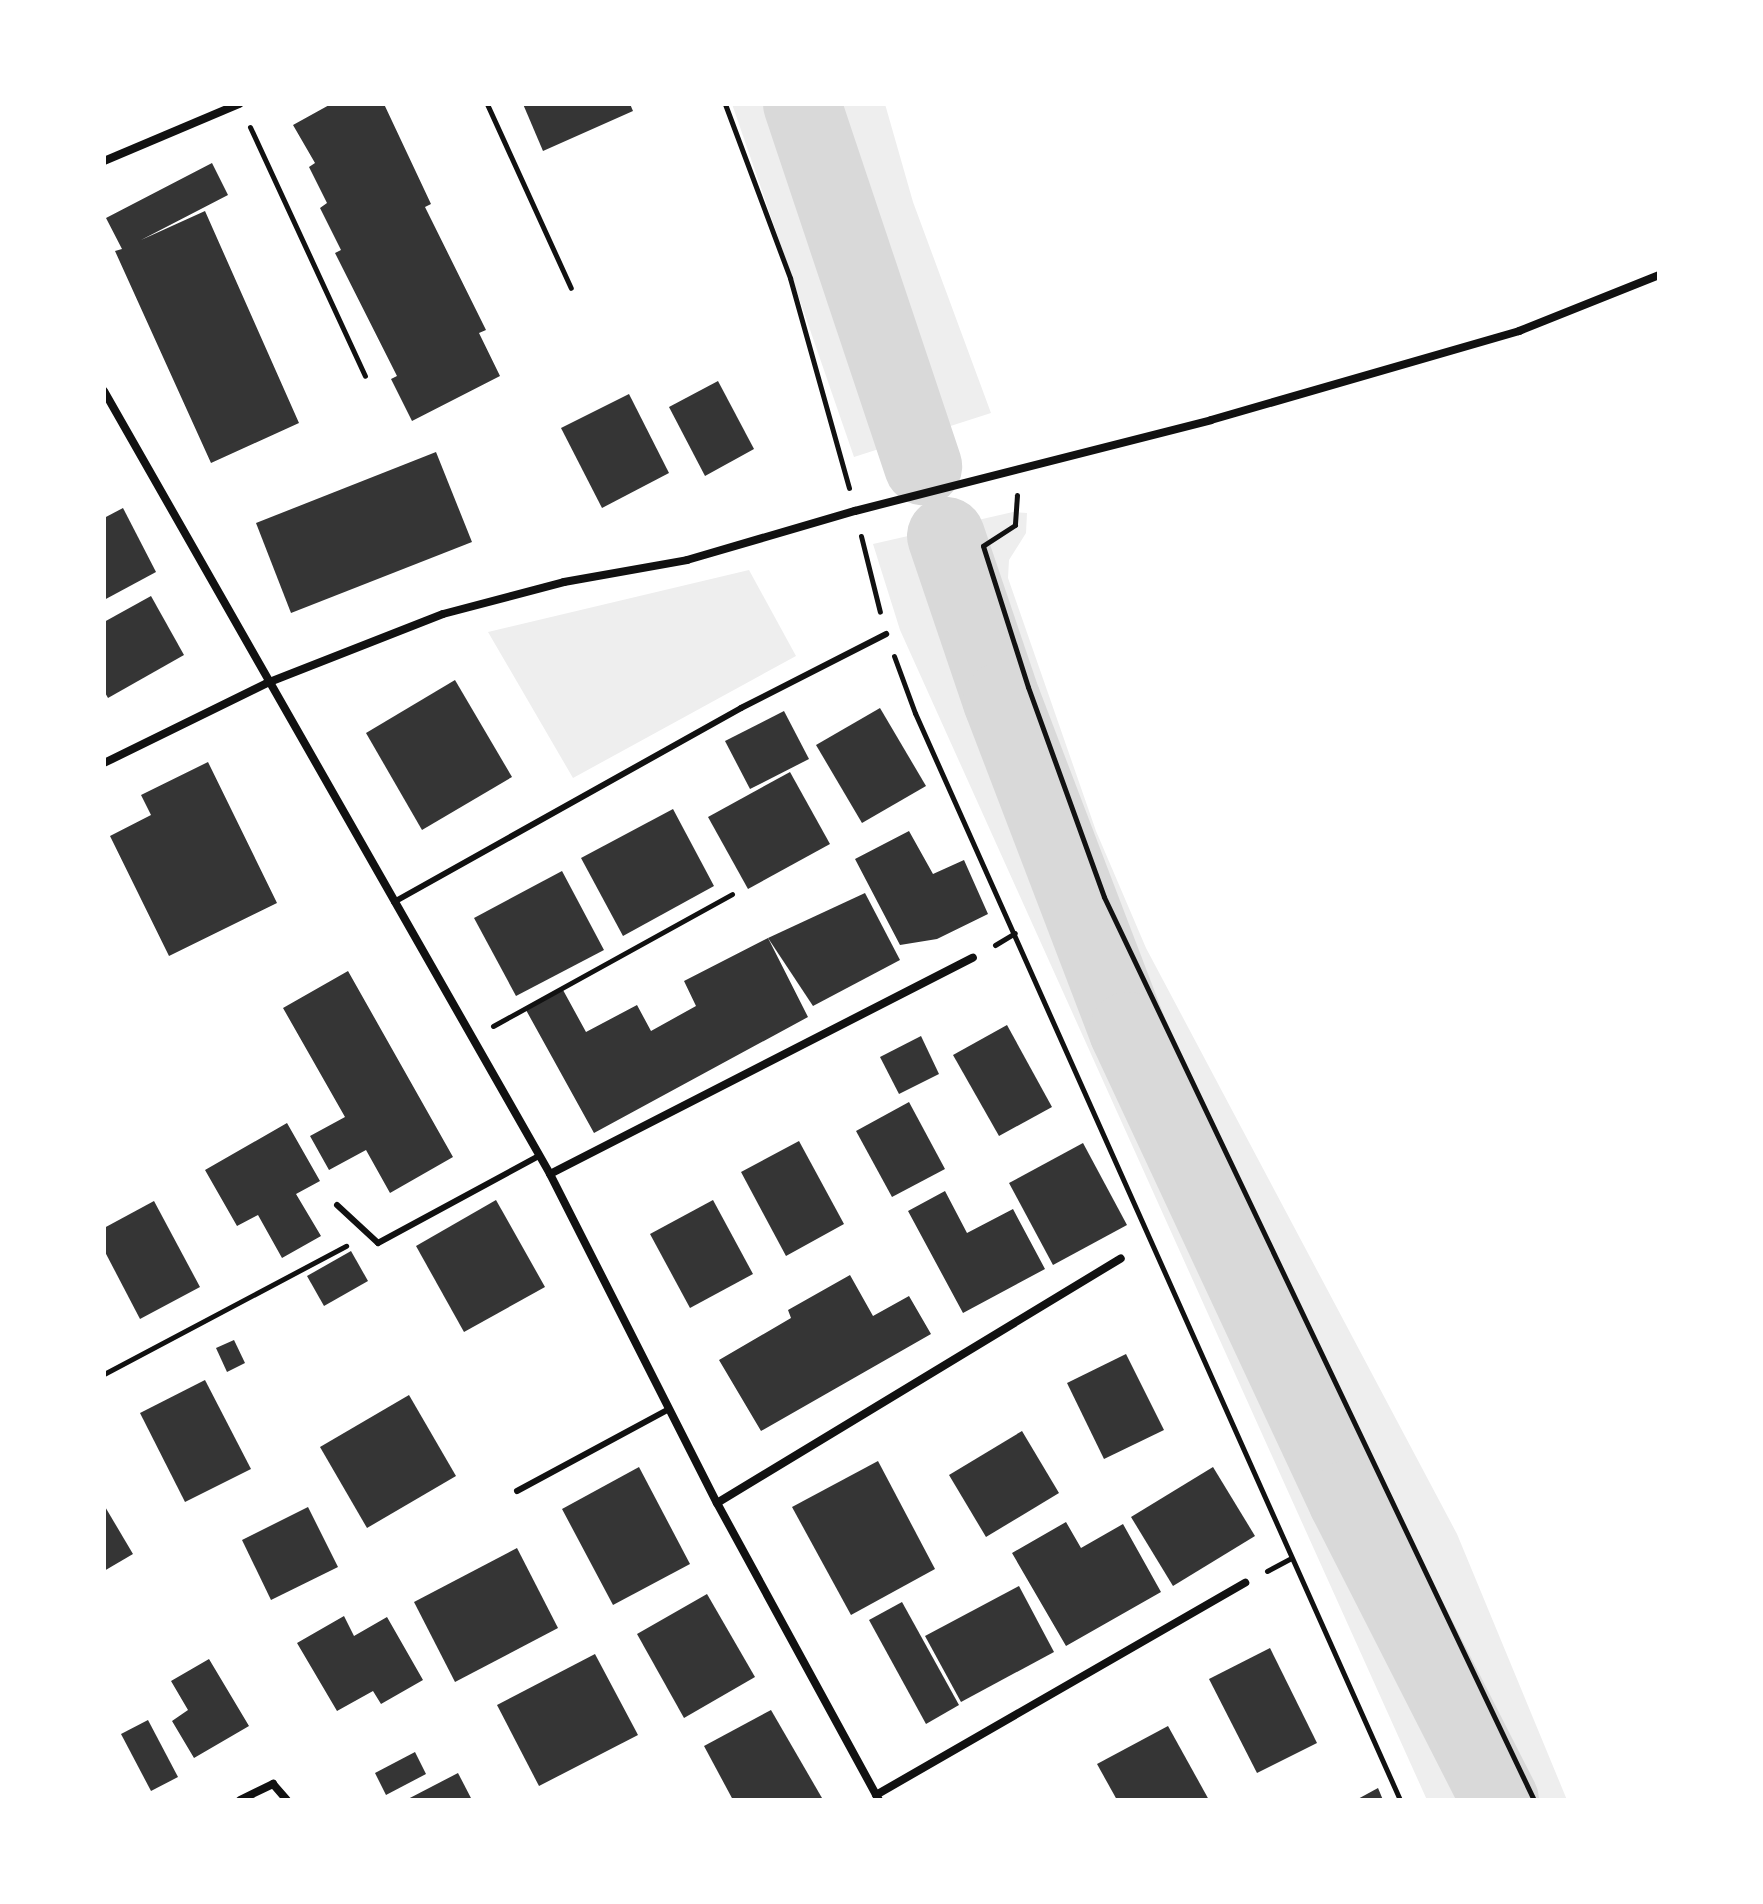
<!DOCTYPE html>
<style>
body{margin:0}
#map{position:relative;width:1763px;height:1904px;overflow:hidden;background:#fff;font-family:"Work Sans",sans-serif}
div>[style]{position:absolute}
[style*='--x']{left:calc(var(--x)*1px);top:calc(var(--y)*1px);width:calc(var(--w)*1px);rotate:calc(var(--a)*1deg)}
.green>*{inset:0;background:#eee}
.river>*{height:78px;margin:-39px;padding:0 39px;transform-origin:39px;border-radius:39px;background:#d9d9d9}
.building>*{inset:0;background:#353535}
.path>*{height:5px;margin:-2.5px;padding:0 2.5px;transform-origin:2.5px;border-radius:2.5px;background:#111}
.service>*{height:6px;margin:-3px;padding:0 3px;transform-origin:3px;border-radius:3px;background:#111}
.minor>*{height:8px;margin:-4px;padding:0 4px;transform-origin:4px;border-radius:4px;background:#111}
span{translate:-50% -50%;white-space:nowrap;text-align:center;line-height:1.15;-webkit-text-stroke:8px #fff;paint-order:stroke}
.frame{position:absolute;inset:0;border:106px solid #fff;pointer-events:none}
</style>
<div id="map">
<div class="green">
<i style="clip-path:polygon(732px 104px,885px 104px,913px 202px,991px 413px,854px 457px)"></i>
<i style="clip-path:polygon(1013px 512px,1027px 513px,1026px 533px,1009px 560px,1008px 578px,1096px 831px,1146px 948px,1457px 1534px,1567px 1800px,1427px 1800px,900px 630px,873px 544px)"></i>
<i style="clip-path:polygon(749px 570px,796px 656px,573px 778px,488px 632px)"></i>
</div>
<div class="river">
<i style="--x:802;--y:104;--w:382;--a:71.5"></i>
<i style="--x:946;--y:536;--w:174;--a:71.3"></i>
<i style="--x:1002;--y:701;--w:353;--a:69.1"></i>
<i style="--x:1128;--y:1031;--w:518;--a:64.97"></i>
<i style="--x:1347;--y:1500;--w:337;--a:63"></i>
</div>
<div class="building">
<i style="clip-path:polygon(331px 104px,384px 104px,431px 204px,425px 207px,486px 330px,479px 333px,500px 376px,412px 421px,391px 379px,397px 376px,335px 253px,341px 250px,320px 208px,327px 203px,309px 167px,315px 163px,293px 125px)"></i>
<i style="clip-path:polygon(523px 104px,630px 104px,633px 111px,543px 151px)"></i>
<i style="clip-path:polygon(212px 163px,228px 195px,141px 240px,205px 211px,299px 423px,211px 463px,115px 251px,122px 249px,106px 218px)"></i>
<i style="clip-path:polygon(718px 381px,754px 449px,705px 476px,669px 407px)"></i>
<i style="clip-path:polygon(629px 394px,669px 473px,602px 508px,561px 428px)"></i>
<i style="clip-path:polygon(436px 452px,472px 542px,291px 613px,256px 523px)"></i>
<i style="clip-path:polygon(123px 508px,156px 572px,104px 600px,104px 518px)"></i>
<i style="clip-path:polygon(151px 596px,184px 655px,108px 698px,104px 691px,104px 622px)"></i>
<i style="clip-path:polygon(455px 680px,512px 777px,422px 830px,366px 733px)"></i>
<i style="clip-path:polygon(880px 708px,926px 786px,862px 823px,816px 745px)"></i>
<i style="clip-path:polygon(784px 711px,809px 759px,750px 789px,725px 741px)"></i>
<i style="clip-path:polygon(208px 762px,277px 903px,169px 956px,110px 836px,151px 815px,141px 795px)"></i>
<i style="clip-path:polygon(790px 772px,830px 844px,748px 889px,708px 817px)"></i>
<i style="clip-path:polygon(673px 809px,714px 886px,623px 936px,581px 858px)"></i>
<i style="clip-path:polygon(909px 831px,933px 874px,964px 860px,988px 914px,937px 939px,900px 945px,855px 859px)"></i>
<i style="clip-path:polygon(562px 871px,604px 950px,516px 996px,474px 918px)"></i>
<i style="clip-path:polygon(865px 893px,900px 960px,813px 1006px,768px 938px)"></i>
<i style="clip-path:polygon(768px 938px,808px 1017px,594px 1133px,526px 1010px,563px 990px,586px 1032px,637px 1005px,651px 1031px,696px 1006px,684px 981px)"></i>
<i style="clip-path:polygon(348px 971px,453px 1157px,390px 1193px,366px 1150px,329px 1170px,310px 1136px,345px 1117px,283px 1008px)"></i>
<i style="clip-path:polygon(1007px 1025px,1052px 1107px,999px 1136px,953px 1055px)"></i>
<i style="clip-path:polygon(921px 1036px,939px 1074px,899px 1094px,880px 1057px)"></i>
<i style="clip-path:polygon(909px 1102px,945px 1169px,892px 1197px,856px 1131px)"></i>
<i style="clip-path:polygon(287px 1123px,320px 1181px,296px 1194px,321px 1236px,282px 1258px,258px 1215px,237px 1226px,205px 1170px)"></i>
<i style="clip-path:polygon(799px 1141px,844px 1224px,786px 1256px,741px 1172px)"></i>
<i style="clip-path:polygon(1083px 1143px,1127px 1225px,1053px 1265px,1009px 1183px)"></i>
<i style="clip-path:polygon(945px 1191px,967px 1233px,1013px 1209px,1045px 1269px,963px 1313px,908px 1211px)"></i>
<i style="clip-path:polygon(496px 1200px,545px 1287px,464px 1332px,416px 1246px)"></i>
<i style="clip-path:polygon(713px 1200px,753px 1274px,690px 1308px,650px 1234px)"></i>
<i style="clip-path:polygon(154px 1201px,200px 1287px,140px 1319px,104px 1250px,104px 1228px)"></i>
<i style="clip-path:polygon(351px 1251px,368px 1281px,324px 1306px,307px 1276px)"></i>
<i style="clip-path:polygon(850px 1275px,873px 1316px,909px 1296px,931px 1334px,761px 1431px,719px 1360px,791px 1318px,788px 1310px)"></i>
<i style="clip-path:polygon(234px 1340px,245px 1363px,227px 1372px,216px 1348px)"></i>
<i style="clip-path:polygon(1126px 1354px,1164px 1430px,1104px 1459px,1067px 1383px)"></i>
<i style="clip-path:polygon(205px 1380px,251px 1469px,185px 1502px,140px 1413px)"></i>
<i style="clip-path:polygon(409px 1395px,456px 1476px,367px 1528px,320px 1447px)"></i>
<i style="clip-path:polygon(1022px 1431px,1059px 1493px,986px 1537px,949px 1475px)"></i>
<i style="clip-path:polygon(878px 1461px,935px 1569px,851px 1615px,792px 1507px)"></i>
<i style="clip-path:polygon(639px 1467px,690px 1564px,613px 1605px,562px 1509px)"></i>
<i style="clip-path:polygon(1213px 1467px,1255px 1536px,1173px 1586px,1131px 1517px)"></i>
<i style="clip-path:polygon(104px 1505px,133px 1554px,104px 1571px)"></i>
<i style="clip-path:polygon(308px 1507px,338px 1567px,271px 1600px,242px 1540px)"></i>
<i style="clip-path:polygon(1066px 1522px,1081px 1548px,1123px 1524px,1161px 1592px,1066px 1646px,1012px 1553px)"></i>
<i style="clip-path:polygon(517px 1548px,558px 1628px,455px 1682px,414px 1602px)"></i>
<i style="clip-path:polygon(1019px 1586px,1054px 1652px,961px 1702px,925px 1636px)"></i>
<i style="clip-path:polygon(707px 1594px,755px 1677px,684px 1718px,637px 1634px)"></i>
<i style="clip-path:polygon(902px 1602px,959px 1705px,926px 1724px,869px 1620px)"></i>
<i style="clip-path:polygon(344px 1616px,354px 1636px,387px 1617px,423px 1680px,381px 1704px,373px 1691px,337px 1711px,297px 1643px)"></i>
<i style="clip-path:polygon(1270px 1648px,1317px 1743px,1257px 1773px,1209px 1679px)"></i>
<i style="clip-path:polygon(595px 1654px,638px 1735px,539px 1786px,497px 1705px)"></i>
<i style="clip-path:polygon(209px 1659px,249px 1726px,194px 1758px,172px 1721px,188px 1710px,171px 1681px)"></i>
<i style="clip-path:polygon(771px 1710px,822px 1798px,733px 1800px,704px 1746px)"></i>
<i style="clip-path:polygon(148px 1720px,178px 1777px,151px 1791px,121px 1734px)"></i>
<i style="clip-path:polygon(1168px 1726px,1209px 1800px,1117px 1800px,1097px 1764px)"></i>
<i style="clip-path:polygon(415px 1752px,426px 1774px,386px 1795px,375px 1773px)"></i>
<i style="clip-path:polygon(458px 1773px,472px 1800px,406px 1800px)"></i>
<i style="clip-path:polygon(1378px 1788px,1383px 1800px,1356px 1800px)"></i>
</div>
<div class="path">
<i style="--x:487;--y:104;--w:202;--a:65.5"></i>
<i style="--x:725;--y:104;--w:186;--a:69.5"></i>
<i style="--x:790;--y:278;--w:218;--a:74.3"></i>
<i style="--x:250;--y:127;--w:274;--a:65.2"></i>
<i style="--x:1017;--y:495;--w:30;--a:94"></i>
<i style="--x:1015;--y:525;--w:38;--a:147"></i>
<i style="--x:983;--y:546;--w:148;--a:72.3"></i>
<i style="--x:1028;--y:687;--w:223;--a:70.1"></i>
<i style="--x:1104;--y:897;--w:1000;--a:64.54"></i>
<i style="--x:861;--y:536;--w:78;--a:76"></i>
<i style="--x:894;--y:656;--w:61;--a:69.8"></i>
<i style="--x:915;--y:713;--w:1190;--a:65.95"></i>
<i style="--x:995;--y:945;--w:23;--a:-31"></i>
<i style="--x:493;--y:1026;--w:273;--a:-28.9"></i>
<i style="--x:104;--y:1374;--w:274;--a:-27.9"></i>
<i style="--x:1267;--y:1571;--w:27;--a:-28"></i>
</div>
<div class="service">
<i style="--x:394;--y:902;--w:398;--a:-29.2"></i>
<i style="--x:741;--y:708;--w:163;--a:-27"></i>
<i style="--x:337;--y:1205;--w:56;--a:42.8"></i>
<i style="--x:378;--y:1243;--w:183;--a:-28.4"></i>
<i style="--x:517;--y:1491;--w:173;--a:-28.3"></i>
</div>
<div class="minor">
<i style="--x:104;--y:161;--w:147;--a:-22.9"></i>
<i style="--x:104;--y:391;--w:901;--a:60.33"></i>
<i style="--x:550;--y:1174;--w:369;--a:63.1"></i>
<i style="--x:717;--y:1503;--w:338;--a:61.4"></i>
<i style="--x:104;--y:763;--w:182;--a:-26.1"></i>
<i style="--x:267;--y:683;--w:189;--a:-21.4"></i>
<i style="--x:443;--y:614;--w:125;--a:-14.8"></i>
<i style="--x:564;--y:582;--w:125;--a:-10.1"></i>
<i style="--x:687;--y:560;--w:175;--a:-16.3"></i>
<i style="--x:855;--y:511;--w:367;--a:-14.3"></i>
<i style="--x:1211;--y:420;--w:321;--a:-16.1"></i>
<i style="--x:1519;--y:331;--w:151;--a:-21.8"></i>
<i style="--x:550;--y:1174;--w:475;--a:-27.1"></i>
<i style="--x:717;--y:1503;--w:472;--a:-31.2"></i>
<i style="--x:876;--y:1795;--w:426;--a:-29.9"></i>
<i style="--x:240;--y:1800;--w:37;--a:-26"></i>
<i style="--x:273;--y:1784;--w:21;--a:49"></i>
</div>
<div class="frame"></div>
</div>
